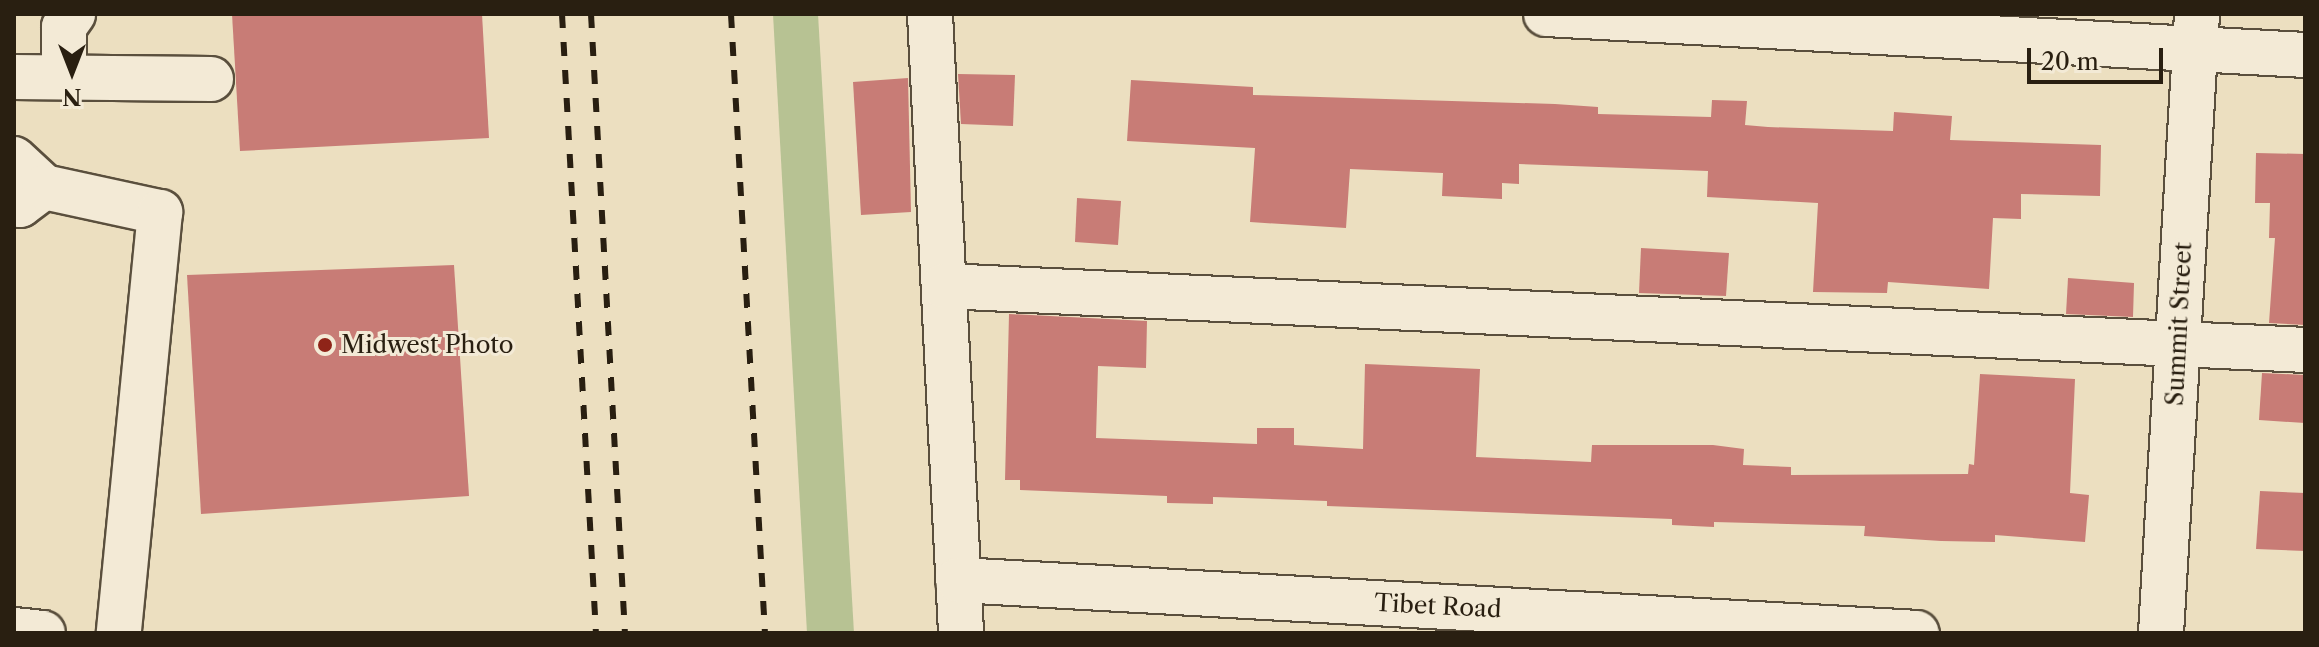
<!DOCTYPE html>
<style>
body{margin:0}
#map{position:relative;width:2319px;height:647px;overflow:hidden;background:#ecdfc0;font-family:"Libre Caslon Text",serif}
div>[style]{position:absolute}
[style*='--x']{left:calc(var(--x)*1px);top:calc(var(--y)*1px);width:calc(var(--w)*1px);rotate:calc(var(--a)*1deg)}
.green>*{inset:0;background:#b7c293}
.building>*{inset:0;background:#c87c76}
.roads{filter:drop-shadow(2px 0 #5a4f3d) drop-shadow(-2px 0 #5a4f3d) drop-shadow(0 2px #5a4f3d) drop-shadow(0 -2px #5a4f3d)}
.minor>*{height:44px;margin:-22px;padding:0 22px;transform-origin:22px;border-radius:22px;background:#f3ead6}
.rail>*{height:6px;margin-top:-3px;transform-origin:0;background:repeating-linear-gradient(90deg,#291f11 0 14px,transparent 0 28px)}
.dots>*{width:22px;height:22px;translate:-50% -50%;box-sizing:border-box;border:4px solid #f3ead6;border-radius:50%}
span{translate:-50% -50%;white-space:nowrap;text-align:center;line-height:1.15;-webkit-text-stroke:6px #f3ead6;paint-order:stroke}
.street-label{font-size:24px;color:#291f11}
.poi-label{font-size:24px;color:#291f11}
.left{translate:0 -50%;text-align:left}
.frame{position:absolute;inset:0;border:16px solid #291f11;pointer-events:none}
.north{position:absolute;left:32px;top:32px;width:80px;height:80px;-webkit-text-stroke:6px #f3ead6;paint-order:stroke;rotate:180deg;font-size:22px;font-weight:700;line-height:32px;text-align:center;color:#291f11}
.north::after{content:'';display:block;margin:auto;width:28px;height:36px;background:#291f11;clip-path:polygon(50% 0,100% 100%,50% 72%,0 100%)}
.scale{position:absolute;left:2027px;top:48px;width:136px;height:36px;box-sizing:border-box;border:4px solid #291f11;border-top:0;padding-left:10px;font-size:24px;line-height:28px;white-space:nowrap;color:#291f11;-webkit-text-stroke:6px #f3ead6;paint-order:stroke}
</style>
<div id="map">
<div class="green">
<i style="clip-path:polygon(773px 14px,818px 14px,854px 633px,807px 633px)"></i>
</div>
<div class="building">
<i style="clip-path:polygon(232px 14px,482px 14px,489px 138px,240px 151px)"></i>
<i style="clip-path:polygon(958px 74px,1015px 75px,1013px 126px,961px 124px)"></i>
<i style="clip-path:polygon(908px 78px,911px 212px,861px 215px,853px 82px)"></i>
<i style="clip-path:polygon(1131px 80px,1253px 87px,1253px 95px,1555px 104px,1598px 107px,1598px 114px,1711px 117px,1712px 100px,1747px 101px,1745px 125px,1768px 127px,1893px 131px,1894px 112px,1952px 116px,1950px 140px,2101px 145px,2100px 196px,2021px 194px,2021px 219px,1993px 218px,1989px 289px,1888px 282px,1887px 293px,1813px 292px,1818px 203px,1707px 197px,1708px 171px,1519px 164px,1519px 184px,1502px 183px,1502px 199px,1442px 196px,1443px 173px,1350px 169px,1346px 228px,1250px 222px,1255px 148px,1127px 141px)"></i>
<i style="clip-path:polygon(2256px 153px,2305px 154px,2305px 325px,2269px 323px,2275px 238px,2269px 238px,2270px 203px,2255px 203px)"></i>
<i style="clip-path:polygon(1077px 198px,1121px 201px,1118px 245px,1075px 242px)"></i>
<i style="clip-path:polygon(1641px 248px,1729px 253px,1726px 296px,1639px 293px)"></i>
<i style="clip-path:polygon(454px 265px,469px 496px,201px 514px,187px 275px)"></i>
<i style="clip-path:polygon(2068px 278px,2134px 283px,2133px 317px,2066px 314px)"></i>
<i style="clip-path:polygon(1009px 314px,1147px 321px,1146px 368px,1098px 366px,1096px 438px,1257px 444px,1257px 428px,1294px 428px,1294px 445px,1363px 449px,1365px 364px,1480px 369px,1476px 457px,1591px 462px,1592px 445px,1713px 445px,1744px 449px,1743px 465px,1791px 467px,1791px 475px,1968px 474px,1969px 464px,1974px 465px,1980px 374px,2075px 379px,2070px 493px,2089px 495px,2085px 542px,1995px 535px,1995px 542px,1941px 541px,1864px 536px,1865px 526px,1714px 522px,1714px 527px,1672px 525px,1672px 519px,1327px 506px,1327px 501px,1213px 497px,1213px 504px,1167px 503px,1167px 496px,1020px 490px,1020px 480px,1005px 480px)"></i>
<i style="clip-path:polygon(2262px 373px,2305px 375px,2305px 423px,2259px 420px)"></i>
<i style="clip-path:polygon(2260px 491px,2305px 493px,2305px 551px,2256px 549px)"></i>
</div>
<div class="roads">
<div class="minor">
<i style="--x:930;--y:14;--w:620;--a:87.13"></i>
<i style="--x:1546;--y:14;--w:760;--a:3.09"></i>
<i style="--x:14;--y:77;--w:197;--a:0.6"></i>
<i style="--x:64;--y:77;--w:50;--a:-90"></i>
<i style="--x:64;--y:27;--w:16;--a:-55"></i>
<i style="--x:14;--y:159;--w:41;--a:43"></i>
<i style="--x:44;--y:187;--w:30;--a:143"></i>
<i style="--x:20;--y:205;--w:6;--a:-162"></i>
<i style="--x:44;--y:187;--w:119;--a:12.2"></i>
<i style="--x:160;--y:212;--w:423;--a:95.6"></i>
<i style="--x:944;--y:286;--w:1363;--a:2.69"></i>
<i style="--x:958;--y:580;--w:960;--a:3.16"></i>
<i style="--x:14;--y:630;--w:29;--a:6"></i>
<i style="--x:2161;--y:633;--w:620;--a:-86.67"></i>
</div>
</div>
<div class="rail">
<i style="--x:562;--y:14;--w:620;--a:86.86"></i>
<i style="--x:591;--y:14;--w:620;--a:86.86"></i>
<i style="--x:731;--y:14;--w:620;--a:86.86"></i>
</div>
<div class="dots">
<i style="left:325px;top:345px;background:#8f2418"></i>
</div>
<div class="street-label">
<span style="left:2179px;top:324px;rotate:-87deg">Summit Street</span>
<span style="left:1438px;top:606px;rotate:3deg">Tibet Road</span>
</div>
<div class="poi-label">
<span class="left" style="left:341px;top:345px">Midwest Photo</span>
</div>
<div class="frame"></div>
<div class="north">N</div>
<div class="scale">20 m</div>
</div>
